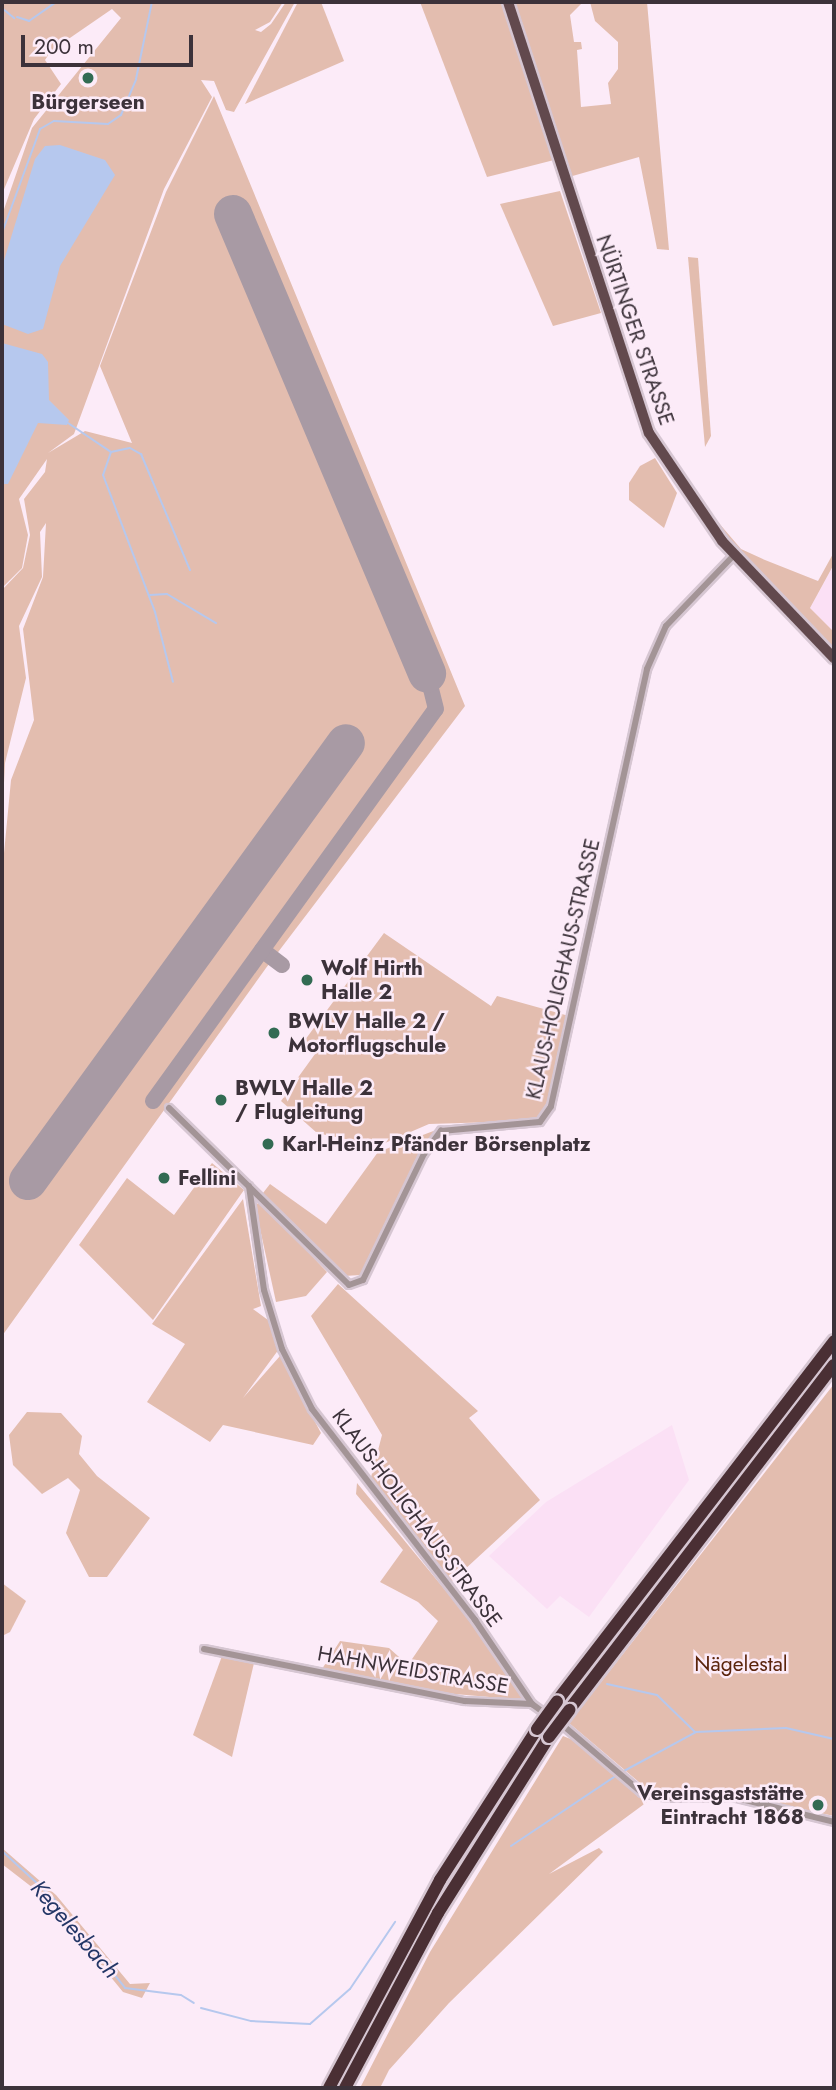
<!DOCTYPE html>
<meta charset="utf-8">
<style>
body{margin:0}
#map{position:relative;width:836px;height:2090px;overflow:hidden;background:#fcebf8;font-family:Jost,sans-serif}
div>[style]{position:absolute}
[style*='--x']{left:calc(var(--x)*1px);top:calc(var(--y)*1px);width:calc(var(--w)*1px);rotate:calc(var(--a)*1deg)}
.built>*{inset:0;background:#fbe0f5}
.green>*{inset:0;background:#e3bdaf}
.water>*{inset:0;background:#b6c8ee}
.stream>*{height:2px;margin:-1px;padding:0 1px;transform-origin:1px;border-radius:1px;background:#b6c8ee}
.taxiway>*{height:16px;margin:-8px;padding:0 8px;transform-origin:8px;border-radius:8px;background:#a89aa4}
.runway>*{height:38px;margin:-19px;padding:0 19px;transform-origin:19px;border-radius:19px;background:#a89aa4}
.roads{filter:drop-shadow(2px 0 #d6c6d2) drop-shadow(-2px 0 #d6c6d2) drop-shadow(0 2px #d6c6d2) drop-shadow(0 -2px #d6c6d2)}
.street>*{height:6px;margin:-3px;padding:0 3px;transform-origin:3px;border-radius:3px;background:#a39496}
.primary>*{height:10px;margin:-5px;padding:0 5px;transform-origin:5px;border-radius:5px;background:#62494d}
.highway>*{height:12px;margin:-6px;padding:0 6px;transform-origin:6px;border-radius:6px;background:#4a2f34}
.bridges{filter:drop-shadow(2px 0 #d6c6d2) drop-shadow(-2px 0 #d6c6d2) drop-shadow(0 2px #d6c6d2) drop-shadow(0 -2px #d6c6d2)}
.highway-bridge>*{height:12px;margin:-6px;padding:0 6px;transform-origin:6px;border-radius:6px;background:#4a2f34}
.dots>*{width:19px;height:19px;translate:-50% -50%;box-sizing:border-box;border:4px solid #fcebf8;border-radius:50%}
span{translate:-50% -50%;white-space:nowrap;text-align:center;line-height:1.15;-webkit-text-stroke:5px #fcebf8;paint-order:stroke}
.poi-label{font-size:21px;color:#3c323a;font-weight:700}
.left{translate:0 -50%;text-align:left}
.right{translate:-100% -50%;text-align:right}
.street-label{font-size:21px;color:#3c323a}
.park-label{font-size:21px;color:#5b240c}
.water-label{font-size:23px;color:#233666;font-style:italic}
.frame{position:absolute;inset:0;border:4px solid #3c323a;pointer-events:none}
.scale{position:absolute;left:21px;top:35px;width:172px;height:32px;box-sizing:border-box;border:4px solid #3c323a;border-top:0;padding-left:9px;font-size:21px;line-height:24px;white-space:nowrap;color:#3c323a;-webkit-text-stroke:5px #fcebf8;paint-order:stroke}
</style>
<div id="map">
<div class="built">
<i style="clip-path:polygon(834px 564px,834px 632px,810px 608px)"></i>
<i style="clip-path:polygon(672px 1425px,689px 1480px,589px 1617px,560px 1596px,547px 1609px,489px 1556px,546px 1502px)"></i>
</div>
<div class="green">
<i style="clip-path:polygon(2px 2px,283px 2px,270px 22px,255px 30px,261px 32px,271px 24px,286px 2px,295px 2px,234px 112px,226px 110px,214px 81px,201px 80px,212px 97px,164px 189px,74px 434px,48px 453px,85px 431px,132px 443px,100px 366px,166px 192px,214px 96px,465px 706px,266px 968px,2px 1336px,2px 874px,11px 780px,34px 720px,23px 629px,43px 577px,46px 523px,40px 532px,42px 577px,19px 626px,26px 678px,5px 763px,2px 823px,2px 590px,23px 568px,30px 535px,24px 499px,45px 472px,47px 459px,19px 499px,28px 535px,22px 568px,2px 588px,2px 215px,32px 128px,121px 18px,112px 9px,51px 51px,45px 60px,61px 84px,34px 119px,2px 194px)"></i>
<i style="clip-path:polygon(298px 2px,321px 2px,344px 61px,245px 104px)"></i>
<i style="clip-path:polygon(420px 2px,502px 2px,554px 160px,487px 177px)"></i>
<i style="clip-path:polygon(511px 2px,583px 2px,570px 15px,574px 42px,581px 42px,582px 49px,577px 50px,581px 107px,611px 104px,608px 83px,618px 69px,618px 42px,595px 21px,590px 2px,647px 2px,669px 250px,657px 249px,639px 157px,569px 177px)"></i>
<i style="clip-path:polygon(560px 191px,601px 313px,553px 326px,500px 204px)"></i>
<i style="clip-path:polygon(688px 257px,698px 258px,711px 436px,705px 447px)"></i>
<i style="clip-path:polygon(655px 458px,677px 493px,664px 528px,629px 500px,629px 483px,640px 466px)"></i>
<i style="clip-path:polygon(689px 488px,741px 549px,765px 560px,818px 581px,834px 552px,834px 564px,810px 608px,834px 632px,834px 654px,737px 554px)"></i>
<i style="clip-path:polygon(384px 933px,491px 1006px,497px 996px,569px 1016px,545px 1113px,530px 1121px,429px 1124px,378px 1146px,317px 1133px,281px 1101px,315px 1054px,302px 1044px)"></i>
<i style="clip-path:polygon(436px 1130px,361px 1275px,344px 1276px,263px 1193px,270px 1184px,326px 1224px,378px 1152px)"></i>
<i style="clip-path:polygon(212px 1163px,244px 1190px,153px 1320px,79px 1245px,127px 1178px,174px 1215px)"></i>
<i style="clip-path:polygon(243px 1199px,261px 1306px,253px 1309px,268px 1320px,279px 1349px,243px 1398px,280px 1356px,321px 1433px,313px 1445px,223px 1425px,210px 1442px,147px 1402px,185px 1344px,152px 1324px)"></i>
<i style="clip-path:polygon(260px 1201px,327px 1272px,306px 1296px,276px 1302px,255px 1206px)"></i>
<i style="clip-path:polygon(338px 1284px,478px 1411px,469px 1418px,540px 1500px,451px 1582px,370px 1481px,382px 1435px,311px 1316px)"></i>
<i style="clip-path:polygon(834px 1384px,834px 1816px,725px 1792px,646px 1788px,569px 1723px)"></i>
<i style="clip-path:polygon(27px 1412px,61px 1413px,82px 1436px,79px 1454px,97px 1476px,150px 1518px,107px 1577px,89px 1577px,66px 1533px,80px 1490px,68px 1478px,42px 1494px,13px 1465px,9px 1435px)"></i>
<i style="clip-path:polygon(357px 1483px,469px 1619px,524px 1700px,443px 1693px,322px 1669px,340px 1641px,389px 1648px,408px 1665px,438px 1621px,418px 1602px,380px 1582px,403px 1550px,356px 1494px)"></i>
<i style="clip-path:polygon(2px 1583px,26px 1601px,10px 1632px,2px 1636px)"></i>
<i style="clip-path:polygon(222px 1656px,254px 1663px,232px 1757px,193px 1735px)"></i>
<i style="clip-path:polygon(563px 1736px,578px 1742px,647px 1802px,549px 1874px,599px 1848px,603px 1852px,449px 2003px,389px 2070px,380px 2088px,360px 2088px,430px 1952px)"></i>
<i style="clip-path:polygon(2px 1848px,56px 1895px,130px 1984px,150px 1983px,142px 1998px,123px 1992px,46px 1898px,2px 1864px)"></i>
</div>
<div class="water">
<i style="clip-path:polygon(60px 145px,105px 160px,115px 175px,60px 266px,43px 329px,28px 334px,2px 324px,2px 267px,35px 159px,45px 146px)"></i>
<i style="clip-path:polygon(2px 343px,42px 354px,48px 362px,49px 400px,69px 420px,67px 425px,38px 423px,8px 484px,2px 484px)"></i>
</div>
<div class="stream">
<i style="--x:2;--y:8;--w:16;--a:40"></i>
<i style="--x:17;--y:17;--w:13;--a:18"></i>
<i style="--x:29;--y:21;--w:32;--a:-35"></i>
<i style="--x:55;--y:3;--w:20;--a:-3"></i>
<i style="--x:2;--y:233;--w:111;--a:-69.9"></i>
<i style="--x:40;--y:129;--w:16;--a:-30"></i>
<i style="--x:54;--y:121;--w:54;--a:3.2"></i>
<i style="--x:108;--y:124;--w:16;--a:-35"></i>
<i style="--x:121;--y:115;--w:39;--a:-67"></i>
<i style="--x:136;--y:79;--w:79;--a:-78.3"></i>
<i style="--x:68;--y:423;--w:52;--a:34"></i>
<i style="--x:111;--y:452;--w:19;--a:-12"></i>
<i style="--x:130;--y:448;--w:13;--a:29"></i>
<i style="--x:141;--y:454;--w:126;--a:67.1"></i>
<i style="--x:111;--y:452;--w:24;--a:109"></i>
<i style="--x:103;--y:475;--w:147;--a:69.2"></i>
<i style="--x:155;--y:612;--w:72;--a:75.6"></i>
<i style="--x:150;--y:595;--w:17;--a:-3"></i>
<i style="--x:167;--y:594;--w:57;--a:30.6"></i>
<i style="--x:2;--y:648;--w:44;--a:90"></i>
<i style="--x:607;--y:1684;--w:51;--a:12.4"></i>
<i style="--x:657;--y:1695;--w:53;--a:44.2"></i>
<i style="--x:622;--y:1772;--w:84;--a:-28.4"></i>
<i style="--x:696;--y:1732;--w:90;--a:-2.5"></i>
<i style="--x:786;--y:1728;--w:49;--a:12.9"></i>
<i style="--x:511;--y:1846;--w:128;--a:-33.8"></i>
<i style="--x:2;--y:1851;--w:69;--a:42.7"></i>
<i style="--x:53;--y:1898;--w:115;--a:51.3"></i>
<i style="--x:125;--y:1988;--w:56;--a:7.1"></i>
<i style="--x:181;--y:1995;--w:15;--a:32"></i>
<i style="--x:201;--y:2008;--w:52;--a:14.6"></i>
<i style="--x:251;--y:2021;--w:59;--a:2.9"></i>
<i style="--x:310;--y:2024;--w:53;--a:-41.2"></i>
<i style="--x:350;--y:1989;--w:81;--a:-56.1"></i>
</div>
<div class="taxiway">
<i style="--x:262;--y:950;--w:25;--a:37"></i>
<i style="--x:153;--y:1101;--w:483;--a:-54.2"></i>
<i style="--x:436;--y:709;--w:36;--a:-104"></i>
</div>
<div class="runway">
<i style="--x:233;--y:214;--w:499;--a:67.1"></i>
<i style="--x:28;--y:1181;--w:541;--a:-54.02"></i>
</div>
<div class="roads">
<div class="street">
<i style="--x:169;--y:1108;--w:252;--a:44.5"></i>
<i style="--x:349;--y:1285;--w:15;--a:-20"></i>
<i style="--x:363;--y:1280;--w:140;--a:-64.2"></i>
<i style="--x:424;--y:1154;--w:29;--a:-54"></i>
<i style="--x:441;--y:1131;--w:99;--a:-5.2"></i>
<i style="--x:540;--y:1122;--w:19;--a:-55"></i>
<i style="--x:551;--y:1106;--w:447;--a:-77.6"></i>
<i style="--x:647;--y:669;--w:47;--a:-66.2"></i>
<i style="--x:666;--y:626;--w:98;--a:-46.2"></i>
<i style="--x:249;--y:1186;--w:105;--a:81.8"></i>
<i style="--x:264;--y:1290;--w:62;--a:73"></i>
<i style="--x:282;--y:1349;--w:67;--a:63.4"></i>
<i style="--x:312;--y:1409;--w:267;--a:52.3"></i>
<i style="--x:475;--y:1620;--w:102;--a:55.8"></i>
<i style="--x:204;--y:1649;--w:266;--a:11.3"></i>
<i style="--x:465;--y:1701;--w:67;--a:2.6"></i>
<i style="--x:532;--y:1704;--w:19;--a:36"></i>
<i style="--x:559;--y:1722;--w:109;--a:40.5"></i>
<i style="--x:642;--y:1793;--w:26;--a:11"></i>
<i style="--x:668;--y:1798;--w:65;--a:-0.9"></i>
<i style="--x:733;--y:1797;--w:104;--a:13.9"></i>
</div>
<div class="primary">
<i style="--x:508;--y:2;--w:453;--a:71.9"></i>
<i style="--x:649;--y:433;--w:130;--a:55.9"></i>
<i style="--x:722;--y:541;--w:162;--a:46.3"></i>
</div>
<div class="highway">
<i style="--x:557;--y:1701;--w:454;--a:-52.4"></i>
<i style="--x:569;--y:1710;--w:435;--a:-52.5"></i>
<i style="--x:329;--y:2088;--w:236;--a:-61.9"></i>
<i style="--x:440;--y:1880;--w:179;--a:-57.3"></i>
<i style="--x:345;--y:2088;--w:198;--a:-62"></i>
<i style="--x:438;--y:1913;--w:208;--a:-57.8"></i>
</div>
</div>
<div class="bridges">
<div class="highway-bridge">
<i style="--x:537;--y:1729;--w:34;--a:-54"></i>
<i style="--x:549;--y:1737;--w:34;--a:-53"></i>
</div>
</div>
<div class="dots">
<i style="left:88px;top:78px;background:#326b53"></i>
<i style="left:307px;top:980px;background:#326b53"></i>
<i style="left:274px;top:1033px;background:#326b53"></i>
<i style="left:221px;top:1100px;background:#326b53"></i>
<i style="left:268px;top:1144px;background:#326b53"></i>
<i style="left:164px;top:1178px;background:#326b53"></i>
<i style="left:818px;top:1805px;background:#326b53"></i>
</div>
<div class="poi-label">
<span style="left:88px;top:102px">Bürgerseen</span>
<span class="left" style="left:321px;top:980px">Wolf Hirth<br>Halle 2</span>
<span class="left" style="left:288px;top:1033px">BWLV Halle 2 /<br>Motorflugschule</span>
<span class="left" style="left:235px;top:1100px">BWLV Halle 2<br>/ Flugleitung</span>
<span class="left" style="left:282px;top:1144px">Karl-Heinz Pfänder Börsenplatz</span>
<span class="left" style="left:178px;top:1178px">Fellini</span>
<span class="right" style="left:804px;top:1805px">Vereinsgaststätte<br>Eintracht 1868</span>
</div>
<div class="street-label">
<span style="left:635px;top:330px;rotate:71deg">NÜRTINGER STRASSE</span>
<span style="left:563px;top:969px;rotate:-77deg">KLAUS-HOLIGHAUS-STRASSE</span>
<span style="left:417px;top:1518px;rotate:53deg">KLAUS-HOLIGHAUS-STRASSE</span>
<span style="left:413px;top:1670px;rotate:10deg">HAHNWEIDSTRASSE</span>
</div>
<div class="park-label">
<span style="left:741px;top:1664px">Nägelestal</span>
</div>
<div class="water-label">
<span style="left:75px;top:1929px;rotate:49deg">Kegelesbach</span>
</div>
<div class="frame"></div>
<div class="scale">200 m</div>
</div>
